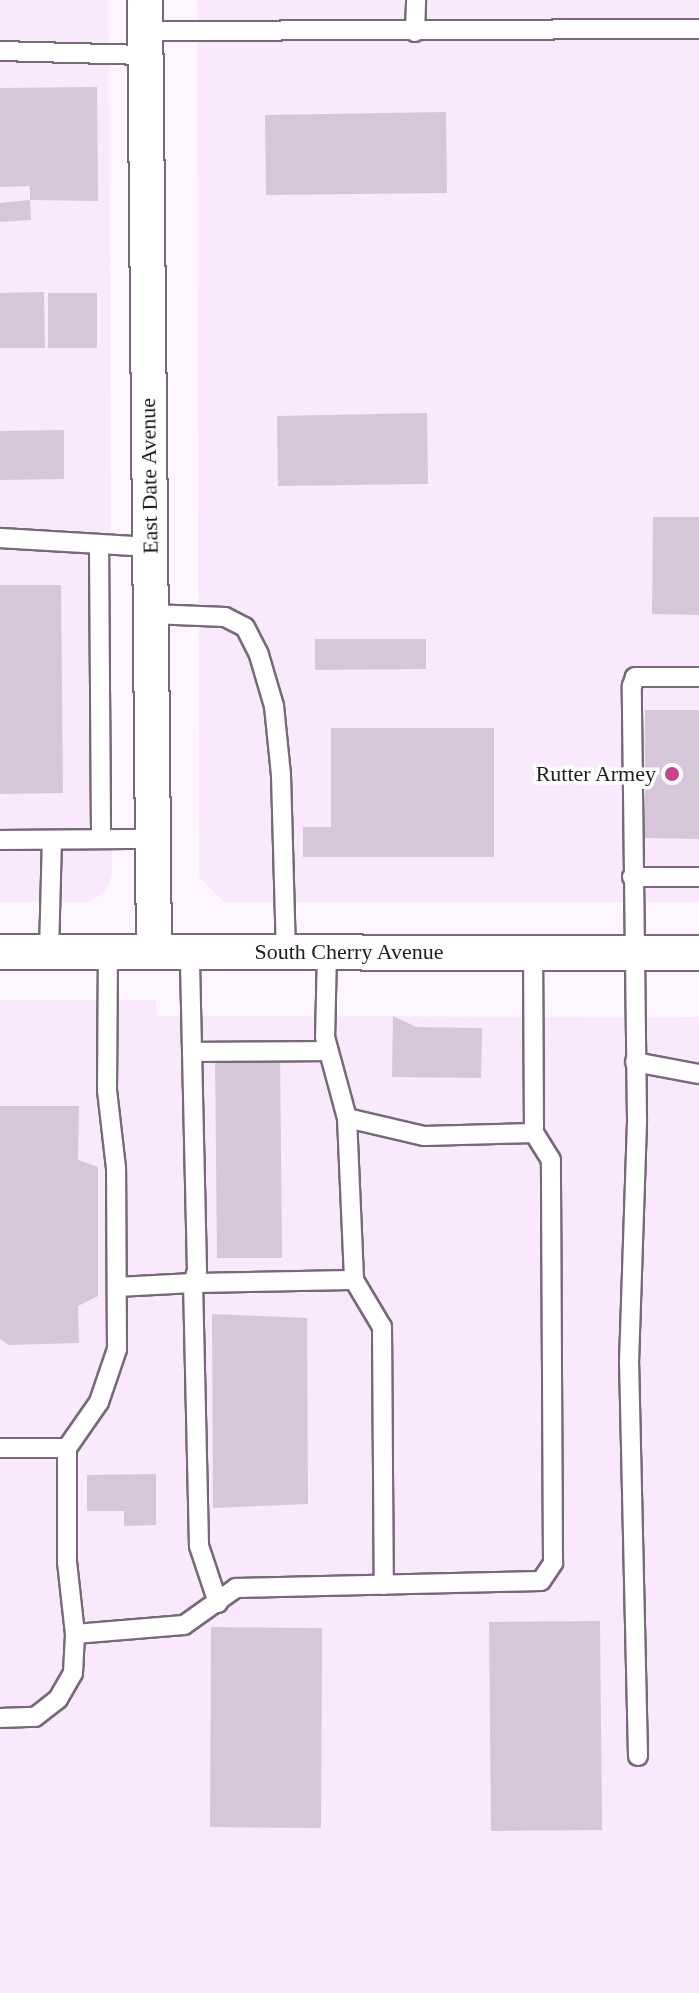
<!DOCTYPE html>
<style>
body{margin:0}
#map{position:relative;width:699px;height:1993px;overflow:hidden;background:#fdf6fe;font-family:Georgia,serif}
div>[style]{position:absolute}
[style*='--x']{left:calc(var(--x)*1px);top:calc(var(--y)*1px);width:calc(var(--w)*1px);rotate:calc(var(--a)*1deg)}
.built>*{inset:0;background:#fae8fc}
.building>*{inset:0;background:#d7c6d9}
.roads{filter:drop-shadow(2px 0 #78697a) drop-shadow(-2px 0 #78697a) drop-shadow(0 2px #78697a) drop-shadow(0 -2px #78697a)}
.lane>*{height:18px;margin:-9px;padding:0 9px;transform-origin:9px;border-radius:9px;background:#fff}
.street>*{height:34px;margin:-17px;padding:0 17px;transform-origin:17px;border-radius:17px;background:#fff}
.dots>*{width:22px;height:22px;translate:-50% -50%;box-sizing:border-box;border:4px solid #fff;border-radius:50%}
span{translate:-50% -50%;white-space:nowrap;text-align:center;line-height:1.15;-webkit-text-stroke:7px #fff;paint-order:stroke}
.street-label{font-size:22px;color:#201a21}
.poi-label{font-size:22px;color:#201a21}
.right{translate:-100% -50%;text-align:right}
</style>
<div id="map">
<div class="built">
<i style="clip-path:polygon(0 0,108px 0,109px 5px,112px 875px,105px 893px,87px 902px,0 902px)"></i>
<i style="clip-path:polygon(197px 0,699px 0,699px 902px,224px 902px,199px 877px)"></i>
<i style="clip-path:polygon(0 1000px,156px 1000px,157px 1016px,699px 1017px,699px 1993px,0 1993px)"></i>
</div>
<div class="building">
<i style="clip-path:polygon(97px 87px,98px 201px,30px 200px,30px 186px,0 187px,0 88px)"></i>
<i style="clip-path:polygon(446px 112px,447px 193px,266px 195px,265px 115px)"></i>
<i style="clip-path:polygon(30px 200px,31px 220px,0 222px,0 203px)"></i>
<i style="clip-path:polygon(44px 292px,45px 348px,0 348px,0 293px)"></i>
<i style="clip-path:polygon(48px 293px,97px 293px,97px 348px,48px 348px)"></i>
<i style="clip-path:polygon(427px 413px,428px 484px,278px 486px,277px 416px)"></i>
<i style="clip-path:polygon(64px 430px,64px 479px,0 480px,0 431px)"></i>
<i style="clip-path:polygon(653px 517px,699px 517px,699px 615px,652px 614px)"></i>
<i style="clip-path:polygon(0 585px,61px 585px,63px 793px,0 794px)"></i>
<i style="clip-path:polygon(315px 639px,426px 639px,426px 669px,315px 670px)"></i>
<i style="clip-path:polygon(645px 710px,699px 710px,699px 839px,645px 838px)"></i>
<i style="clip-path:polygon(331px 728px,494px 728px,494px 857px,303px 857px,303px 827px,331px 827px)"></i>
<i style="clip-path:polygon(393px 1016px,416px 1027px,482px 1028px,481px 1078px,392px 1077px)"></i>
<i style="clip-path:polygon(215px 1052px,280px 1052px,282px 1258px,217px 1258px)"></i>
<i style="clip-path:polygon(0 1106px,79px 1106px,78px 1160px,98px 1167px,98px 1296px,78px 1306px,79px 1343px,9px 1345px,0 1339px)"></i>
<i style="clip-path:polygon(212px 1314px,307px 1318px,308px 1504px,213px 1508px)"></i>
<i style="clip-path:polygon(156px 1474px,156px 1525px,124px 1526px,124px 1511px,87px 1511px,87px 1475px)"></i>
<i style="clip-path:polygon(600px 1621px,602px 1830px,491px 1831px,489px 1622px)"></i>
<i style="clip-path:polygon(211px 1627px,322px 1628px,321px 1828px,210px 1827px)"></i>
</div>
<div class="roads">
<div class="lane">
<i style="--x:145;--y:31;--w:554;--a:-0.21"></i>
<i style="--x:415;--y:32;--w:32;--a:-88"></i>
<i style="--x:0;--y:51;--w:145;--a:1.6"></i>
<i style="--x:0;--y:538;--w:150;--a:3.4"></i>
<i style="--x:99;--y:544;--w:295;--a:89.6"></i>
<i style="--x:151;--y:614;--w:74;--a:2.3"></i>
<i style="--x:225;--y:617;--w:22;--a:27"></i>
<i style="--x:245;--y:627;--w:31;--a:63"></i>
<i style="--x:259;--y:655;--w:53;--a:73.6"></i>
<i style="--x:274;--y:706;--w:69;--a:84.2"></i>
<i style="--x:281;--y:775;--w:177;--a:88.4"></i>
<i style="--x:0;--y:840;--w:153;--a:-0.4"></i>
<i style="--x:632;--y:877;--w:67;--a:0"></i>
<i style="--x:49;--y:952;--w:112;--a:-88.5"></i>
<i style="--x:327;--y:952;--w:85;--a:91.3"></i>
<i style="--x:325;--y:1037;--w:84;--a:74.8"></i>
<i style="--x:347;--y:1118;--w:79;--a:13.2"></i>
<i style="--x:424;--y:1136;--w:110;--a:-1.6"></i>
<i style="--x:192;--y:1052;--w:136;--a:-0.4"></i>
<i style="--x:635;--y:1062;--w:65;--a:10.6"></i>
<i style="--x:347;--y:1118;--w:162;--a:87.5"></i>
<i style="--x:354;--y:1280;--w:55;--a:59.2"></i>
<i style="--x:382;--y:1327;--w:258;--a:89.6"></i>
<i style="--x:117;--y:1287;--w:76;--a:-3"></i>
<i style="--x:193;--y:1283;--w:13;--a:-72"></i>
<i style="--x:197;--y:1271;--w:319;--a:-91.3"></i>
<i style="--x:0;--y:1448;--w:67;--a:0"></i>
<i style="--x:218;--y:1603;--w:60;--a:-108.4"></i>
<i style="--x:199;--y:1546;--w:263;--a:-91.3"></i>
<i style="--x:193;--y:1283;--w:161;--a:-1.1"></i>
<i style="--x:75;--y:1634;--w:73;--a:-96.3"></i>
<i style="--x:67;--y:1561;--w:113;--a:-90"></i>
<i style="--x:67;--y:1448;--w:56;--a:-55.2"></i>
<i style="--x:99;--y:1402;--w:56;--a:-71.2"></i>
<i style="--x:117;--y:1349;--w:181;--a:-90.3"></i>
<i style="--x:116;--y:1168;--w:79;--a:-96.6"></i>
<i style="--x:107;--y:1090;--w:138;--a:-89.6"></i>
<i style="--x:0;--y:1718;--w:35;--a:-2"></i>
<i style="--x:35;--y:1717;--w:29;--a:-38"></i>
<i style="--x:58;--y:1699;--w:30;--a:-60"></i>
<i style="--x:73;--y:1673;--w:39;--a:-87"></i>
<i style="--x:75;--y:1634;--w:109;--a:-4.7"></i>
<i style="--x:184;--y:1625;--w:64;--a:-35.4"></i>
<i style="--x:236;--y:1588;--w:305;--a:-1.3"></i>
<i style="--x:541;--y:1581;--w:22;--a:-56"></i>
<i style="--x:553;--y:1563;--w:403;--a:-90.3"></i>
<i style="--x:551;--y:1160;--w:32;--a:-122"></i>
<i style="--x:534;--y:1133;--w:180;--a:-90.3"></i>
<i style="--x:638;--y:1756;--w:393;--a:-91.3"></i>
<i style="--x:629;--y:1363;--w:244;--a:-88.1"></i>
<i style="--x:637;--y:1119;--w:433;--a:-90.7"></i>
<i style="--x:632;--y:686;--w:9;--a:-72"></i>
<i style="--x:635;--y:677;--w:64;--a:0"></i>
</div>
<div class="street">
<i style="--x:145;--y:0;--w:952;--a:89.46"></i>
<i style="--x:0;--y:952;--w:699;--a:0.08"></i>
</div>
</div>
<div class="dots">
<i style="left:672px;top:774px;background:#c7448b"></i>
</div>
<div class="street-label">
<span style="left:149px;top:476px;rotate:-91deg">East Date Avenue</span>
<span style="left:349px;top:952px">South Cherry Avenue</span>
</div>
<div class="poi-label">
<span class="right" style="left:656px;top:774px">Rutter Armey</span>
</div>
</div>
